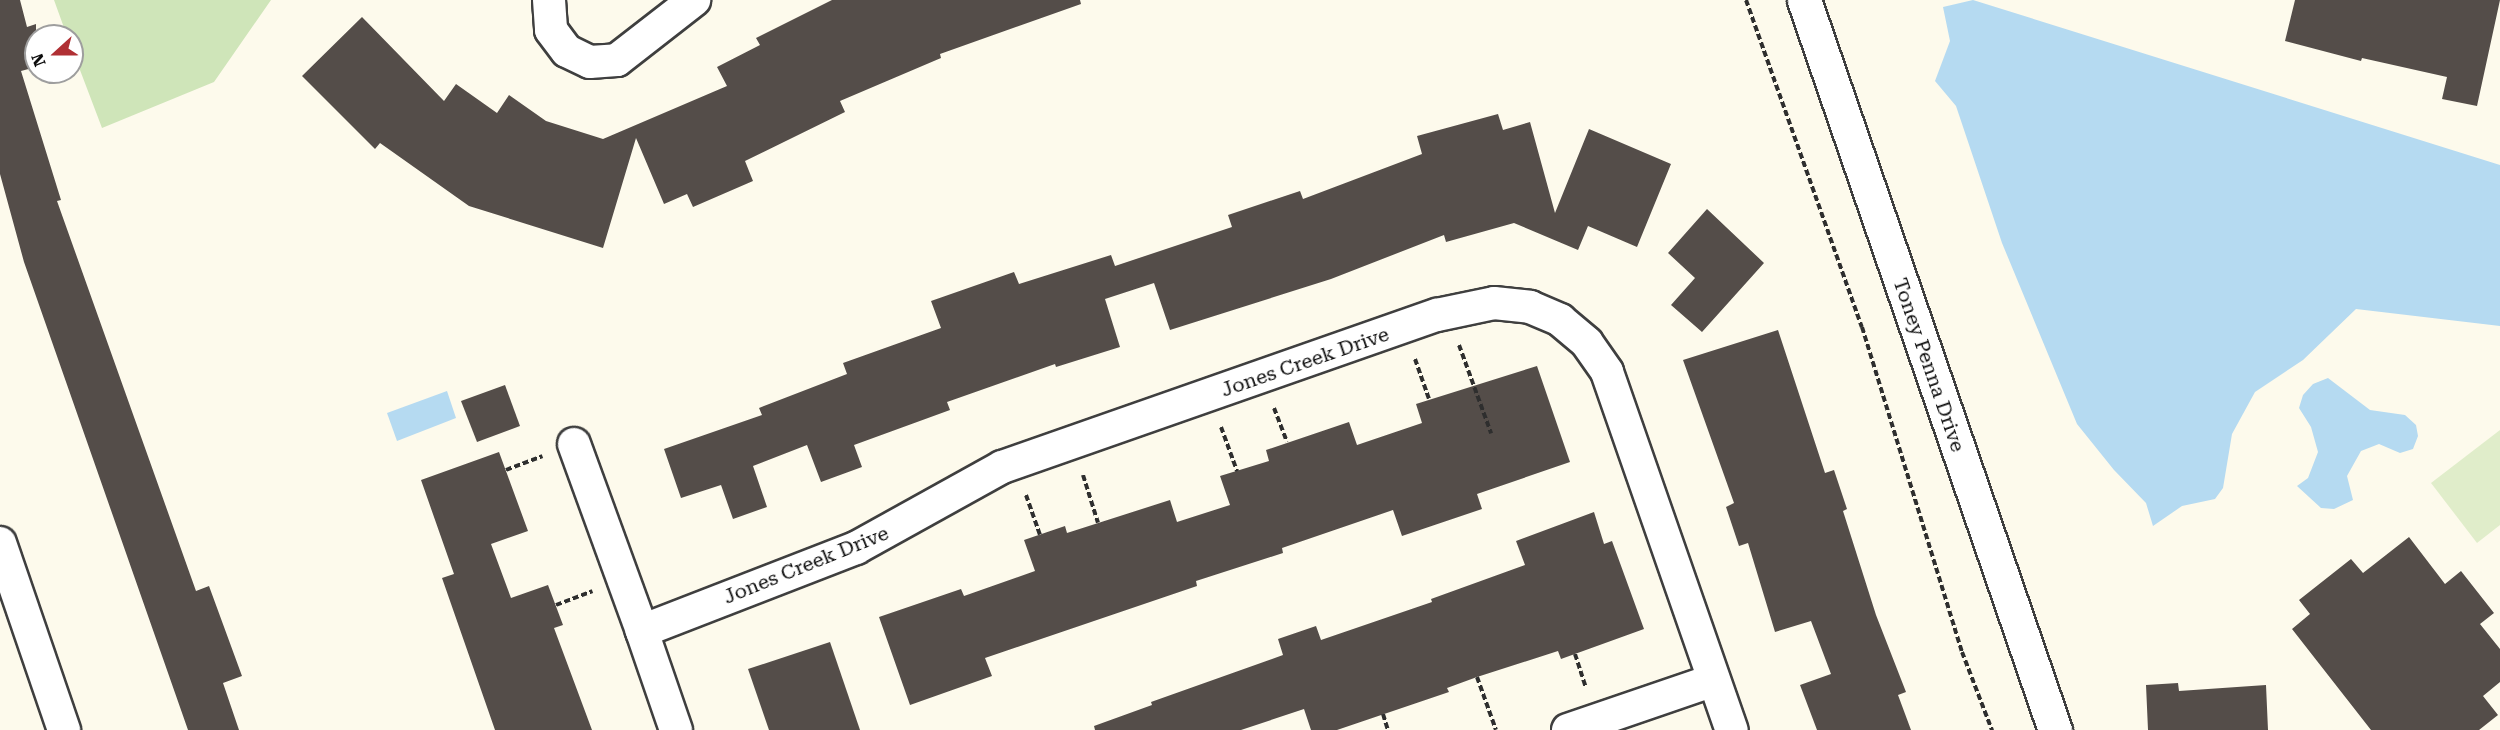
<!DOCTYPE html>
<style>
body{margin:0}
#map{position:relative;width:2500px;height:730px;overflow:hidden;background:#fdfaec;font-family:"Roboto Serif",serif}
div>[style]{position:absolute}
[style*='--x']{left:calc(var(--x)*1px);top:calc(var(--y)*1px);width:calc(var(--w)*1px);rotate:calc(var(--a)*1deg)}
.green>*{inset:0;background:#cfe5b9}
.pitch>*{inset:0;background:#e0edca}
.water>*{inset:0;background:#b5daf1}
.building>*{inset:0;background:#544d49}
.path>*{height:4px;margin-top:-2px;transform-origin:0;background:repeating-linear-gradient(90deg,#2e2e2e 0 6px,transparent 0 9px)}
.roads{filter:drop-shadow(2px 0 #3f3f3f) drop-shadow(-2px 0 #3f3f3f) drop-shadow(0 2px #3f3f3f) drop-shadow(0 -2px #3f3f3f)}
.minor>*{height:32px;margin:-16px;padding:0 16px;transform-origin:16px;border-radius:16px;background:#fff}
.tertiary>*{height:33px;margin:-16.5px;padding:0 16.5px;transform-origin:16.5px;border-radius:16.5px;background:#fff}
span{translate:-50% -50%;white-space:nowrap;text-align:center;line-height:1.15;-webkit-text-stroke:6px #fff;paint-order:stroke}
.street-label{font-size:20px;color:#0c0c0c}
.north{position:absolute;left:24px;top:24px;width:60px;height:60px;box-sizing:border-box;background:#fff;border:2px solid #9e9e9e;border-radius:50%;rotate:249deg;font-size:16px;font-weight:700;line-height:24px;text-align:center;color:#0c0c0c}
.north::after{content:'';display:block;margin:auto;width:21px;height:27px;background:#b03034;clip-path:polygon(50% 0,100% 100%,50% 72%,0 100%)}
</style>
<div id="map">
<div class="green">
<i style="clip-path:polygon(54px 0,271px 0,214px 82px,102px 128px,72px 49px,72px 36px,67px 36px)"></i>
</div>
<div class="pitch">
<i style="clip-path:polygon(2500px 430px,2500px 525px,2477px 543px,2431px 483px)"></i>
</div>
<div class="water">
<i style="clip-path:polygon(1973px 0,2500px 165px,2500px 326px,2356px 309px,2303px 360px,2255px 392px,2232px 434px,2223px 488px,2215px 499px,2182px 506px,2153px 526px,2146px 503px,2114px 470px,2077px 424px,2002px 243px,1956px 106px,1935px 81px,1950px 41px,1943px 7px)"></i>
<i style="clip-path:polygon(2328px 378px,2370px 410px,2405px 415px,2416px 425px,2418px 436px,2413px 449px,2400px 453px,2379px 444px,2361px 451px,2347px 476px,2353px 500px,2334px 509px,2321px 508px,2297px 486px,2308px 478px,2318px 452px,2311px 427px,2299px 408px,2303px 395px,2313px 384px)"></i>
<i style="clip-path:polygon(447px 391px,456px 418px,397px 441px,387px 413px)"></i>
</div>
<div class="building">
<i style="clip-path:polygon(0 0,20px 0,27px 27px,36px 24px,36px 67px,21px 71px,61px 200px,57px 201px,196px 591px,209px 586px,242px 676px,223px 683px,239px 730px,188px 730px,24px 262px,0 174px)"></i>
<i style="clip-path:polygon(832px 0,1080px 0,1081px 4px,940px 54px,941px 58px,840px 101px,845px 112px,745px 161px,753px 181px,693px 207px,687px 194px,664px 204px,636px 138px,603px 248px,469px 206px,380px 143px,375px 149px,302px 76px,362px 17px,444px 101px,456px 84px,497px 113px,509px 95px,546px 121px,603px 139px,727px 86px,717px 67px,760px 45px,756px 38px)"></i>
<i style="clip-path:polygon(2295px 0,2500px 0,2477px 106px,2442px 99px,2447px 77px,2362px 58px,2361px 61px,2285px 41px)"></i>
<i style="clip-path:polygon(1498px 114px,1503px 130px,1530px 122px,1555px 213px,1589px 129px,1671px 164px,1637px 247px,1588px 226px,1578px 250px,1514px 223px,1446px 242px,1444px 235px,1331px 279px,1170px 330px,1154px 283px,1105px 299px,1120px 347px,1056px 367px,1055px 364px,947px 402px,950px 410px,854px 445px,862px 467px,821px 482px,807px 445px,753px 466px,767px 507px,733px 519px,721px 485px,681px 498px,664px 449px,762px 415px,759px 408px,847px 374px,843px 363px,941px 328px,931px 301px,1014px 272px,1019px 284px,1111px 255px,1115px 266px,1232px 227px,1228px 215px,1300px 191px,1303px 199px,1422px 154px,1417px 136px)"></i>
<i style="clip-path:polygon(1707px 209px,1764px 263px,1702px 332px,1671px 305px,1695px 278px,1668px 253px)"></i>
<i style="clip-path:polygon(1778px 330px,1825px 473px,1834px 470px,1847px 509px,1843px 511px,1876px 615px,1906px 692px,1898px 695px,1911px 730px,1817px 730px,1800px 685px,1831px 674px,1811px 621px,1775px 632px,1748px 543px,1739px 546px,1726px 507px,1734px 503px,1683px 360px)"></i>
<i style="clip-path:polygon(1537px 366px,1570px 462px,1477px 494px,1482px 509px,1402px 536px,1393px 510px,1282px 548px,1283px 553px,1196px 581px,1197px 586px,985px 658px,992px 676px,910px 705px,879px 617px,961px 589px,964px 596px,1035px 571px,1024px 540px,1065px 526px,1067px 533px,1170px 500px,1177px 522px,1230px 505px,1220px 476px,1269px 461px,1266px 450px,1349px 422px,1357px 445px,1422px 423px,1416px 404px)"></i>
<i style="clip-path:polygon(505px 385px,520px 426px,477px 442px,461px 401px)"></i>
<i style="clip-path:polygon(499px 452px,528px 531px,491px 544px,511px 598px,548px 585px,563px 625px,554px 628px,592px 730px,495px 730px,442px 578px,454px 574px,421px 480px)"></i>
<i style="clip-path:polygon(1594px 512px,1604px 544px,1612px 541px,1644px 629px,1561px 659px,1558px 651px,1477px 677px,1447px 688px,1449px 692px,1337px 730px,1311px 730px,1304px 709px,1241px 730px,1095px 730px,1094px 726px,1152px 705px,1151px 702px,1283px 655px,1278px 639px,1316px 626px,1321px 640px,1432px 602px,1431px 599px,1525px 565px,1516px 541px)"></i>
<i style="clip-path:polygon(2409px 537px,2445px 584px,2461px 571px,2494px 613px,2480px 624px,2500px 649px,2500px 682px,2483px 696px,2498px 715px,2479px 730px,2371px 730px,2292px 629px,2310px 614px,2299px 600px,2351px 559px,2363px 573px)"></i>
<i style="clip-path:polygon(830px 642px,860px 730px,769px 730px,748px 669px)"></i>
<i style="clip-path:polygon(2178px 683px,2179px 691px,2266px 685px,2268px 730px,2148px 730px,2146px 685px)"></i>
</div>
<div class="path">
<i style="--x:1746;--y:0;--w:347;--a:70.5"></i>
<i style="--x:1862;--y:327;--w:340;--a:72.9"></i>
<i style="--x:1962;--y:652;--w:84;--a:69"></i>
<i style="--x:1459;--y:345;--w:94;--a:70"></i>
<i style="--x:1415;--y:359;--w:42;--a:70.7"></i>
<i style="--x:1274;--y:408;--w:36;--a:69"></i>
<i style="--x:1221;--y:427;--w:47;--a:70"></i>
<i style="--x:506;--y:470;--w:39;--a:-21"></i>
<i style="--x:1083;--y:475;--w:50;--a:72.6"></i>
<i style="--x:1026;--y:495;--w:42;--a:70.7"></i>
<i style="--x:556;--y:605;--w:39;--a:-21"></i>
<i style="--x:1575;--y:654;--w:35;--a:72"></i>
<i style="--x:1477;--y:677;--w:56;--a:70.3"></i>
<i style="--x:1383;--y:714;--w:17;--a:73"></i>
</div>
<div class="roads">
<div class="minor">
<i style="--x:549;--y:0;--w:30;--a:86"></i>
<i style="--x:551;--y:30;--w:26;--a:53"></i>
<i style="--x:567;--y:51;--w:25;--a:26"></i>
<i style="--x:590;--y:62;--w:27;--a:-4"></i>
<i style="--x:617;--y:60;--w:98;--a:-37.9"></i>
<i style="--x:574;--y:444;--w:199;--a:70"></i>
<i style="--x:0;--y:543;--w:198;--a:71.1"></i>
<i style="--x:676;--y:730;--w:105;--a:-109"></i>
<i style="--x:642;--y:631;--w:230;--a:-21.2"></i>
<i style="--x:856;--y:548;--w:167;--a:-29"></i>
<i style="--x:1002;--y:467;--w:461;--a:-19.3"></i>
<i style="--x:1437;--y:315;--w:58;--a:-11.9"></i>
<i style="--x:1494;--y:303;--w:36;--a:6"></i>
<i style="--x:1530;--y:307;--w:33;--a:23"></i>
<i style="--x:1560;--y:320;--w:35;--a:40"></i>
<i style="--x:1587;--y:343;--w:35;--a:55"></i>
<i style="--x:1607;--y:372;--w:379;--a:70.8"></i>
<i style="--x:1568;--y:730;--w:154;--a:-18.9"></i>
</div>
<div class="tertiary">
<i style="--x:1804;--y:0;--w:772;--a:71.03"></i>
</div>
</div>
<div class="street-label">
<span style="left:1305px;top:362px;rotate:-19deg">Jones Creek Drive</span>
<span style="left:1929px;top:365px;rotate:71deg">Toney Penna Drive</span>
<span style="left:806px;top:565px;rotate:-22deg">Jones Creek Drive</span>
</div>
<div class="north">N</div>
</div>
